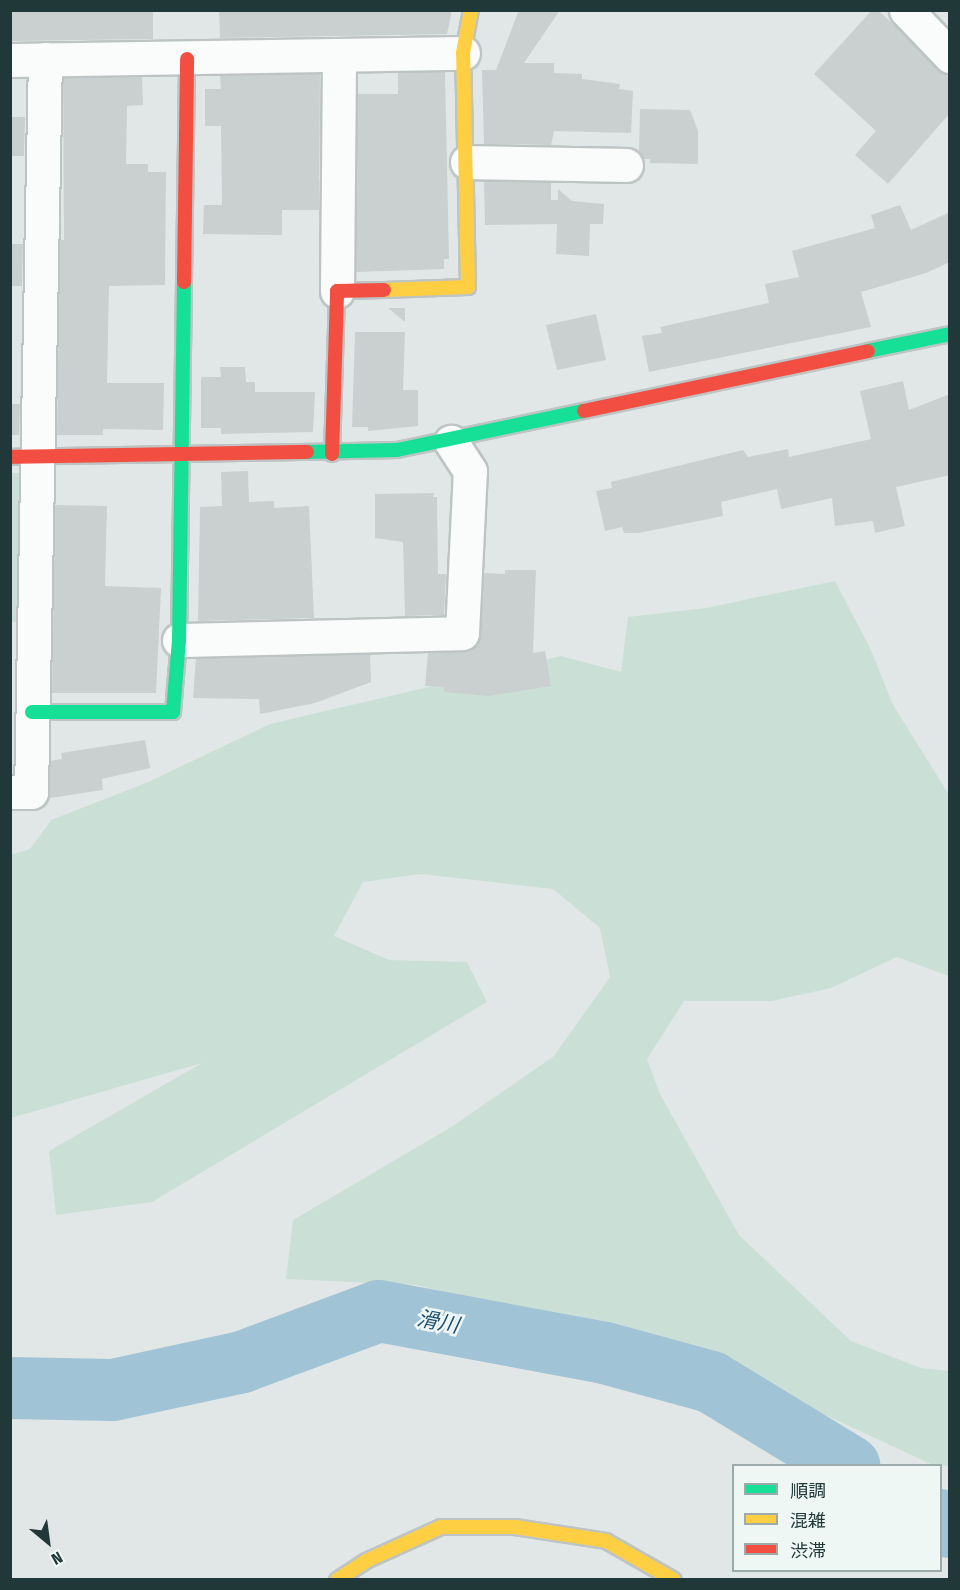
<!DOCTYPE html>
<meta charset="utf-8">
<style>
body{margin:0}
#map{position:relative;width:960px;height:1590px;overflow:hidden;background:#e1e7e6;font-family:"Fira Sans Condensed","Noto Sans JP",sans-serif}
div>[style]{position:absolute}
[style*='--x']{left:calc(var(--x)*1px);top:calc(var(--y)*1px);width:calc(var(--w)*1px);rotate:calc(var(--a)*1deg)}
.green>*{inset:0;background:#cae0d6}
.river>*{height:62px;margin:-31px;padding:0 31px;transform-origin:31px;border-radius:31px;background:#a1c3d6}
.building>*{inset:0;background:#cad0cf}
.roads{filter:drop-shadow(2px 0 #bec4c3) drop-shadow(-2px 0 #bec4c3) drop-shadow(0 2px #bec4c3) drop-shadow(0 -2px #bec4c3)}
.street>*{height:33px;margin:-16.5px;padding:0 16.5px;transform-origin:16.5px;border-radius:16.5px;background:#fafbfb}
.fast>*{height:14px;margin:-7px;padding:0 7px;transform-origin:7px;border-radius:7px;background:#16e098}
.slow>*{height:14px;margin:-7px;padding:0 7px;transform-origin:7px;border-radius:7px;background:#ffcf43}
.jam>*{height:14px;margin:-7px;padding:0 7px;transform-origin:7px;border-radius:7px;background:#f24e42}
span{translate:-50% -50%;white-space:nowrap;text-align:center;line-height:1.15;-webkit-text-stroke:5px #eff7f4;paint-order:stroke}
.water-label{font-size:21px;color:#1b5074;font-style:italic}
.frame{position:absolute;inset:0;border:12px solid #203938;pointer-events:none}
.legend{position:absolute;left:732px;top:1464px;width:210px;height:108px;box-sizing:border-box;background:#eff7f4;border:2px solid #9caba9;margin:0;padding:8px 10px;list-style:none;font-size:18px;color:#203938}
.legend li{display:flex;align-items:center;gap:12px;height:30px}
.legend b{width:30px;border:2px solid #9caba9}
.north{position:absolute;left:18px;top:1512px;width:60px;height:60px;-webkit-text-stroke:4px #eff7f4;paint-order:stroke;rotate:151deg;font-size:16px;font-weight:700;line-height:24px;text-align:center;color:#203938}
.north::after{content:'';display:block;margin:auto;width:21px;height:27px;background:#203938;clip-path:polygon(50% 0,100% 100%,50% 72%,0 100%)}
</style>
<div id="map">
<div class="green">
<i style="clip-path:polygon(10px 473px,19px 473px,26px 482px,22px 622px,11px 622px)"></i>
<i style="clip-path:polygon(835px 581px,871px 650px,892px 703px,949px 795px,949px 976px,897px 957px,831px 988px,772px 1001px,684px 1001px,647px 1059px,660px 1094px,739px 1235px,851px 1341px,921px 1368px,949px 1371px,949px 1466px,933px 1465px,647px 1332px,540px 1315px,416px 1285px,286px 1279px,293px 1220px,453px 1126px,554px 1056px,610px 977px,600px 928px,553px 889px,421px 874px,363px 882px,334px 936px,389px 960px,467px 962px,487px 1002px,152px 1202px,56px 1215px,49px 1151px,202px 1063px,11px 1118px,10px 855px,30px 849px,51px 820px,146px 783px,270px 724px,561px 656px,621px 672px,628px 617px,706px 608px)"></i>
</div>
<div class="river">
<i style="--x:10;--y:1388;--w:103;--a:1.1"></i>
<i style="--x:113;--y:1390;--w:132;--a:-12.2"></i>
<i style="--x:242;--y:1362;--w:146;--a:-20.4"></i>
<i style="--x:379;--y:1311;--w:230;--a:10.5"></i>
<i style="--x:605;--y:1353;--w:110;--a:15.3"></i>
<i style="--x:711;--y:1382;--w:162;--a:31.3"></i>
<i style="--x:940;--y:1520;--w:12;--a:35"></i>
</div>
<div class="building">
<i style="clip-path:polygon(10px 10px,153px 10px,153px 39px,10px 41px)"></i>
<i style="clip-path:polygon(219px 10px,451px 10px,451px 15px,447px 34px,220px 38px)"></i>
<i style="clip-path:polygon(519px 10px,560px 10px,524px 63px,554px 63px,554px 73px,582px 74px,582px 79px,620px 84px,619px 89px,633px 91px,631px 133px,554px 131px,551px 145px,484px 144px,482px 70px,496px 70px)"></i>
<i style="clip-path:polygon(872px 10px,878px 10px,950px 79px,950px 113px,888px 184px,855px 155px,876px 131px,814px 74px)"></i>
<i style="clip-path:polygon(445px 72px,449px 259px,444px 259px,444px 269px,356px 272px,357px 94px,398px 94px,398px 73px)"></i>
<i style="clip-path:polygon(320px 74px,319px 210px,282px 210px,282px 235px,203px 234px,204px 205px,222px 205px,221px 126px,205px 126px,205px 89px,221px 89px,220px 75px)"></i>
<i style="clip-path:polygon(142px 77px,143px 105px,127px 106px,126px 164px,148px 164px,148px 172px,166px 172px,165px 285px,109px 286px,107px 383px,164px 383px,163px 430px,103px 429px,103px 435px,57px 435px,60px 240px,64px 240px,63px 78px)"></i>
<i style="clip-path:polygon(640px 109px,690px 110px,698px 131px,698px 164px,650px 163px,650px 159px,643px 159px,639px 153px)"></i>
<i style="clip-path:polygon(10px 117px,25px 117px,24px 156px,10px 156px)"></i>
<i style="clip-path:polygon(484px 181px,551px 182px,551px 200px,558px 200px,558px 189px,572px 201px,604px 204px,603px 224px,590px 224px,589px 256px,556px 254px,557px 224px,485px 225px)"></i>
<i style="clip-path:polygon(900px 205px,911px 230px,950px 212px,950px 262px,926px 273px,861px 292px,871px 327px,649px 372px,642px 336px,662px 333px,660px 327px,769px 303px,765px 284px,799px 277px,792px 251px,875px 228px,871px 215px)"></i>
<i style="clip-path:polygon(10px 244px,23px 244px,22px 286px,10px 286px)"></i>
<i style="clip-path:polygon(388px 308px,405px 308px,405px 322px)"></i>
<i style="clip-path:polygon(596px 314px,606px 360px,557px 370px,546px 325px)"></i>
<i style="clip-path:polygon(355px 332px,405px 332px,403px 390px,418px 390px,418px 426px,368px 431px,368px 427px,352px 427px)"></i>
<i style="clip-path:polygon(220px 367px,245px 367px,246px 382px,255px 382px,255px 392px,315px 392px,313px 432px,221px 434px,221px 428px,201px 428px,201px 380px,202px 377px,221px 377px)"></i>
<i style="clip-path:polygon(903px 381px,909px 410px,950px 394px,950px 475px,896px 487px,905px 526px,875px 533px,873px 521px,835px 526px,832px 498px,781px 509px,777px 489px,721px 502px,723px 516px,638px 533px,624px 533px,622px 527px,605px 531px,596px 491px,612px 488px,611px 482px,743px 450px,748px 457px,788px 449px,789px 457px,871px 439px,860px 391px)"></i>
<i style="clip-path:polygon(10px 404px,20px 404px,19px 435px,10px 435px)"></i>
<i style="clip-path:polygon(248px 471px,249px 502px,274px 501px,274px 508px,309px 506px,314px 618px,198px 621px,200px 507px,222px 506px,221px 472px)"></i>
<i style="clip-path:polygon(434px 493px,433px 497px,437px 497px,438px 574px,446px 574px,444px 615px,405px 616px,403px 542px,375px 538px,375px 494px)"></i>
<i style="clip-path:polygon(55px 505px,107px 506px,105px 586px,161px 588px,156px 693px,52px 693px)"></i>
<i style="clip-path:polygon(505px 570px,536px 570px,533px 653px,545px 651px,551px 686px,489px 696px,444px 692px,444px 687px,425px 686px,428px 653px,463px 652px,478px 643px,484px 573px,505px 574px)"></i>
<i style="clip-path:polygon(370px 654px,371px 682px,315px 703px,260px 714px,259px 699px,193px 698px,196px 658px)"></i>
<i style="clip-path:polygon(145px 740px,150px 768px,102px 779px,103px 790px,50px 798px,50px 761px,62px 759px,61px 753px)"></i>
</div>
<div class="roads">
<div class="street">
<i style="--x:906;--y:10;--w:64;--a:46.3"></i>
<i style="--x:10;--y:60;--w:453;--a:-0.9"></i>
<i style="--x:467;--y:162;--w:159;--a:1.1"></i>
<i style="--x:337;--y:291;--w:235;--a:-89.5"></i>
<i style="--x:179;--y:640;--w:283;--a:-1.4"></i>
<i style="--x:462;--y:633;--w:162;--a:-87.2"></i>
<i style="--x:470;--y:471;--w:35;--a:-123"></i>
<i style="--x:10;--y:792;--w:21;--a:0"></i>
<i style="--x:31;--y:792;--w:733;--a:-88.91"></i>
</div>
<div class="fast">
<i style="--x:868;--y:351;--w:84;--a:-11.7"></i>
<i style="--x:307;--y:452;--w:90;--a:-1.3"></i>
<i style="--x:397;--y:450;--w:191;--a:-11.8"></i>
<i style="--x:32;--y:712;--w:141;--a:0"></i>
<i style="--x:173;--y:712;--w:72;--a:-85.2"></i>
<i style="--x:179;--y:640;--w:358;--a:-89.2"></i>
</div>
<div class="slow">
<i style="--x:384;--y:290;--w:84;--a:-2"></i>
<i style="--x:468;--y:287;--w:234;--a:-91.2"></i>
<i style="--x:463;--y:53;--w:44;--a:-79.5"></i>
<i style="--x:337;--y:1580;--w:35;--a:-33"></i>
<i style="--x:366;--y:1561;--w:82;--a:-24.4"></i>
<i style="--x:441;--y:1527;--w:74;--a:0"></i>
<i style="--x:515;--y:1527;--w:92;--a:8.7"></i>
<i style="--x:606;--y:1541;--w:78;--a:29.8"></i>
</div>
<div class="jam">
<i style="--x:184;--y:282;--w:223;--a:-89.2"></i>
<i style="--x:584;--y:411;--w:290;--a:-11.9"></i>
<i style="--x:332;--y:454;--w:163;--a:-88.2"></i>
<i style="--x:337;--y:291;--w:47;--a:-1.2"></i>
<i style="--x:10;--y:457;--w:297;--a:-1"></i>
</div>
</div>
<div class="water-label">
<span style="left:438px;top:1322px;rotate:11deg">滑川</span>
</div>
<div class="frame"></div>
<ul class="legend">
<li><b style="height:8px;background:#16e098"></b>順調</li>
<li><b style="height:8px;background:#ffcf43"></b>混雑</li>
<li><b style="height:8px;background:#f24e42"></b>渋滞</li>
</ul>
<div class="north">N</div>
</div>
